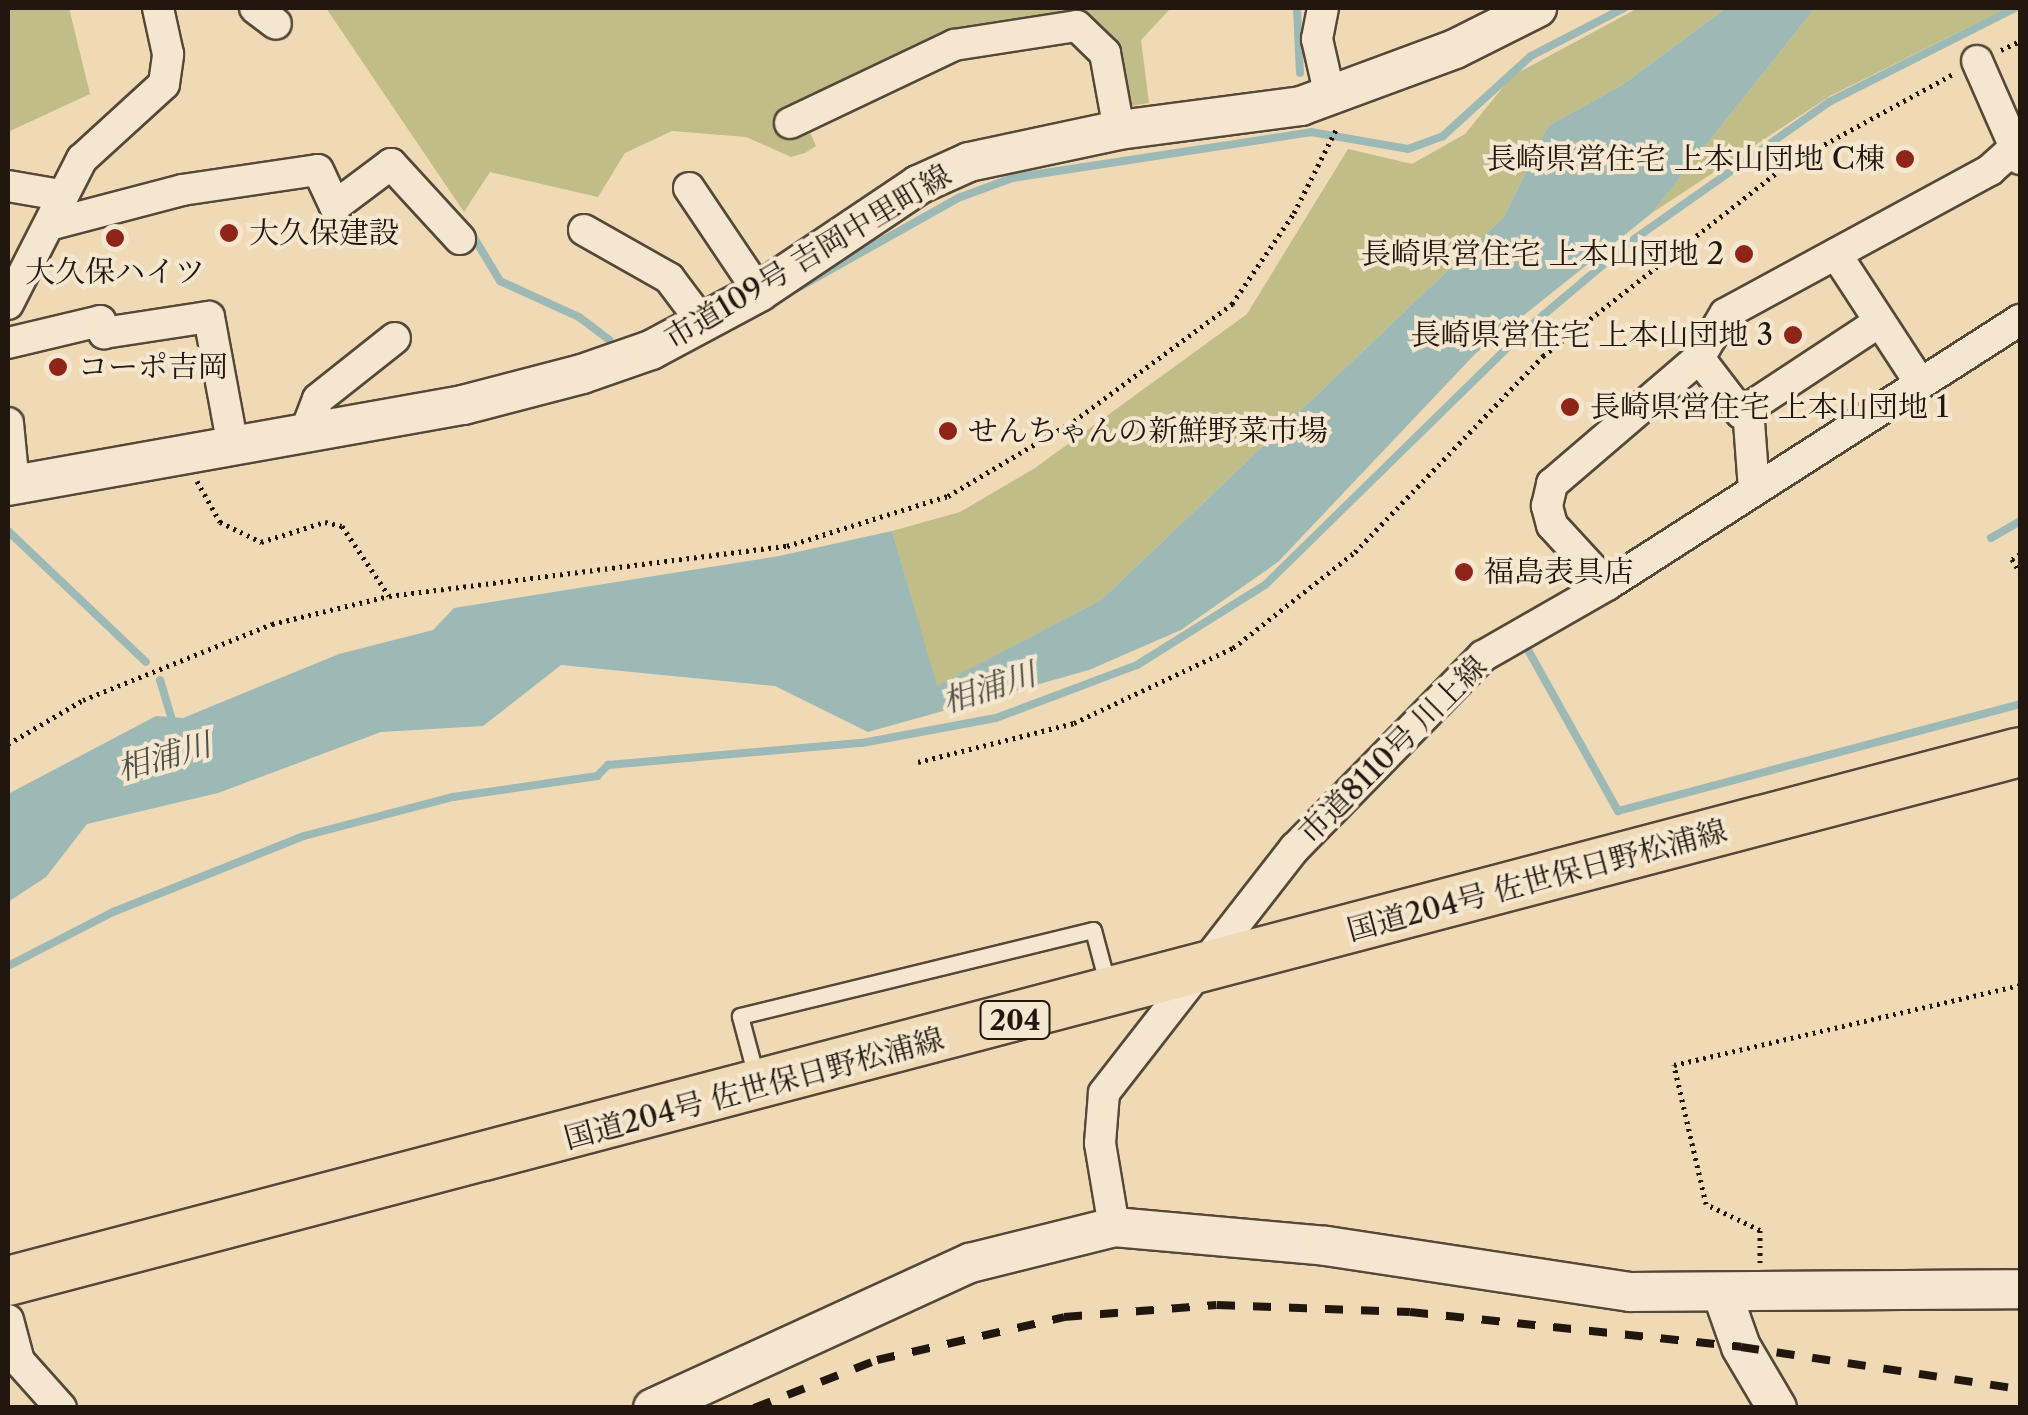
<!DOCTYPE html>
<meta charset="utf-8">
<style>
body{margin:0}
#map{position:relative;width:2028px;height:1415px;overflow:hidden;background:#efdab5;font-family:"Libre Caslon Text","Noto Serif JP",serif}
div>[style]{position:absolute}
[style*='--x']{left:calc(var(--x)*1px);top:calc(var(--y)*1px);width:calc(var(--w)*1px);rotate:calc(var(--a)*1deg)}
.green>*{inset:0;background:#c0bd89}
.water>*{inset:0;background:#9cb9b6}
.stream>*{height:8px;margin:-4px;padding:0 4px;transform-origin:4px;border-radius:4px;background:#9cb9b6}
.path>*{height:5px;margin-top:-2.5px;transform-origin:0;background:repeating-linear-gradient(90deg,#22170f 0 2.5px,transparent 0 7.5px)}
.roads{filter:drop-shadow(2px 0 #554838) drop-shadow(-2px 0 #554838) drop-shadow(0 2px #554838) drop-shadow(0 -2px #554838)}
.service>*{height:15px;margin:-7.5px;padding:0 7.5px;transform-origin:7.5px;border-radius:7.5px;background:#f5e7cf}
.minor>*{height:30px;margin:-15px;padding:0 15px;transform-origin:15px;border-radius:15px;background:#f5e7cf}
.tertiary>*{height:38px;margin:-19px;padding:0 19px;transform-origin:19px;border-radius:19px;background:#f5e7cf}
.trunk>*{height:48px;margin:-24px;padding:0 24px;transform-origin:24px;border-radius:24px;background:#efdab5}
.rail>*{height:8px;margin-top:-4px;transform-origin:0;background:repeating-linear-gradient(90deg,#22170f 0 18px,transparent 0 36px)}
.dots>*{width:28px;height:28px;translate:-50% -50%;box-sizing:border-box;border:5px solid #f5e7cf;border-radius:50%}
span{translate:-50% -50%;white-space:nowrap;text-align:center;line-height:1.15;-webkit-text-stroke:8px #f5e7cf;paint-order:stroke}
.shield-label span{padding:2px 8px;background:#f5e7cf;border:2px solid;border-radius:8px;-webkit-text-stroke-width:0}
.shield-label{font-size:28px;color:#22170f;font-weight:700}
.poi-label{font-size:30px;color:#22170f}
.right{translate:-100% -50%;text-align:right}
.left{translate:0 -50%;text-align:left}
.street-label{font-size:30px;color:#22170f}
.water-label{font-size:32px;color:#4d5049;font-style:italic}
.frame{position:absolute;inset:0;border:10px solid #22170f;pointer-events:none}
</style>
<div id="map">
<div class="green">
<i style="clip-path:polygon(8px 8px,69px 8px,90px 94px,10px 131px)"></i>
<i style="clip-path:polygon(326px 8px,1171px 8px,1141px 40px,1149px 103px,1125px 107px,1115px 41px,1077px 13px,953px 35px,809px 130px,816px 146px,805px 153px,791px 157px,746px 137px,672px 131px,625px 153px,598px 197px,490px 172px,464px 212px)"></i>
<i style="clip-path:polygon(1638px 8px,1726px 8px,1622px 85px,1548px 126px,1504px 217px,1101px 600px,936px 687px,892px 531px,960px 512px,1035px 468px,1247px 314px,1348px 149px,1412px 164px,1465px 134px,1512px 76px)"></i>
<i style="clip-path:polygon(1815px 8px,2007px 8px,1830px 96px,1652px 213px)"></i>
</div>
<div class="water">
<i style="clip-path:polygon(1726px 8px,1815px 8px,1652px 213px,1475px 354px,1278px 562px,1181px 630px,1089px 670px,868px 732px,775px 686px,561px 665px,483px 726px,381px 732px,218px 793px,87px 824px,46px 877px,8px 902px,8px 794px,156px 716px,183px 718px,339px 654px,433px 630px,454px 608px,779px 556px,892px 531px,937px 686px,1101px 600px,1504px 217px,1548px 126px,1622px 85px)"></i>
</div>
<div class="stream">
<i style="--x:1297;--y:8;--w:65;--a:87.4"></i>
<i style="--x:470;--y:231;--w:58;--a:59"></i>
<i style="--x:500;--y:281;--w:87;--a:24.5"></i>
<i style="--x:579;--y:317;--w:38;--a:37"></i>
<i style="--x:796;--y:289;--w:186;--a:-29.3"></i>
<i style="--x:958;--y:198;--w:58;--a:-20.3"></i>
<i style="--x:1012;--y:178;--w:303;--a:-8.7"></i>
<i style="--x:1311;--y:132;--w:98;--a:9.9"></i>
<i style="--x:1408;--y:149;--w:37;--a:-20"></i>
<i style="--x:1443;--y:136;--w:119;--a:-42.3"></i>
<i style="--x:1531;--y:56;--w:105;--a:-27.3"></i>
<i style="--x:8;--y:531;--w:190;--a:43.5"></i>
<i style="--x:1991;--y:538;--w:34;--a:-30"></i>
<i style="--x:1523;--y:641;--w:195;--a:60.8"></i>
<i style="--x:1618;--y:811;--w:416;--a:-14.9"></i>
<i style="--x:160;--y:680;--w:45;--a:73.2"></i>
<i style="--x:8;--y:966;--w:118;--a:-27.2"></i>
<i style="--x:113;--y:912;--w:206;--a:-21.7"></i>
<i style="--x:304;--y:836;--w:154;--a:-14.7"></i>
<i style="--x:453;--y:797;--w:146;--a:-8.3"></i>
<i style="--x:597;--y:776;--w:16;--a:-45"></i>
<i style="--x:608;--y:765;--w:255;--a:-5"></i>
<i style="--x:862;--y:743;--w:136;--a:-10.6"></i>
<i style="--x:996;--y:718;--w:151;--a:-20.6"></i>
<i style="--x:1137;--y:665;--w:151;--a:-32"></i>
<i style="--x:1265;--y:585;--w:360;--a:-44.4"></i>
<i style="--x:1522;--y:333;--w:141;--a:-40.1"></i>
<i style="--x:1630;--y:242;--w:243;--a:-35.1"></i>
<i style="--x:1829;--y:102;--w:208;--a:-26.8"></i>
</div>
<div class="path">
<i style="--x:2001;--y:50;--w:21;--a:-25"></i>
<i style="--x:197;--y:481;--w:47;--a:60.7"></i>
<i style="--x:220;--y:522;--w:46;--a:26"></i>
<i style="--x:261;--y:542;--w:67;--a:-17.4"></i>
<i style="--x:325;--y:522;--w:17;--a:13"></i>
<i style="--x:342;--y:526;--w:84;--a:56.1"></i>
<i style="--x:2020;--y:554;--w:9;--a:148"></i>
<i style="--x:2012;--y:559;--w:16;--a:60"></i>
<i style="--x:8;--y:744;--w:87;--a:-30.4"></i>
<i style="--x:83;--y:700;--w:204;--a:-21.9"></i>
<i style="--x:272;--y:624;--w:120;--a:-13.5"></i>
<i style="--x:389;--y:596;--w:401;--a:-7.2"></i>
<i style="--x:787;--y:546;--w:169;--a:-17.3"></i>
<i style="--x:948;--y:496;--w:147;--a:-30.8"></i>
<i style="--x:1074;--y:421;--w:197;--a:-36.5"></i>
<i style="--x:1232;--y:304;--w:110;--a:-55.7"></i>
<i style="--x:1294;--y:213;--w:97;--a:-63.2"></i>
<i style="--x:918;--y:762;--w:161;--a:-14"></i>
<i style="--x:1074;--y:723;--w:176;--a:-25.3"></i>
<i style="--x:1233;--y:648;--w:155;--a:-38.2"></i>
<i style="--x:1355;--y:552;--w:272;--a:-46.2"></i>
<i style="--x:1543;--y:356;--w:308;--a:-38.1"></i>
<i style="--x:1785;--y:166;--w:194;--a:-28.7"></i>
<i style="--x:1760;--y:1263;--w:33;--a:-90"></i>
<i style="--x:1760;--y:1230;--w:60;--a:-154.3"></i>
<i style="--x:1706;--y:1204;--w:143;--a:-103"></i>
<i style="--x:1674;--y:1065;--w:355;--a:-13"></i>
</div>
<div class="roads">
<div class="service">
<i style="--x:757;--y:1080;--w:66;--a:-104.9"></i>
<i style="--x:740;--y:1016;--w:363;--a:-13.7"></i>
<i style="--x:1093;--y:930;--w:58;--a:75"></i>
</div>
<div class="minor">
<i style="--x:255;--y:8;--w:26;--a:37"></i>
<i style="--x:1323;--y:8;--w:32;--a:101"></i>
<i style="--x:1317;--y:39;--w:58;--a:77.2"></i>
<i style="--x:1977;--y:61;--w:107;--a:66.3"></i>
<i style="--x:790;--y:123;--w:182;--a:-25.4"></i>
<i style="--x:954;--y:45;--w:124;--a:-8.8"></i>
<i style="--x:1077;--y:26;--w:39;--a:44"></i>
<i style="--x:1105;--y:53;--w:78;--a:79.7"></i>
<i style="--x:8;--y:186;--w:53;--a:9.8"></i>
<i style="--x:689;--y:188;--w:125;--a:56.1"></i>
<i style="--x:49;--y:225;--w:138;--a:-14.7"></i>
<i style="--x:182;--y:190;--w:137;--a:-8.4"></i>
<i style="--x:318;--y:170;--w:40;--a:65"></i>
<i style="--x:335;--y:206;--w:70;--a:-36.9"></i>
<i style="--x:391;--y:164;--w:102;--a:47.4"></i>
<i style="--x:584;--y:230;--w:98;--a:29.5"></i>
<i style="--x:669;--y:278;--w:55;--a:53.1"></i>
<i style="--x:1836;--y:254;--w:154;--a:56.9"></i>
<i style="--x:8;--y:304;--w:163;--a:-63"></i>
<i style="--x:82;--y:159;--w:111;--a:-42.4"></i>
<i style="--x:164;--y:84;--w:30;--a:-82"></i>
<i style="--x:168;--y:54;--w:47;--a:-102.3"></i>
<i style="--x:8;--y:343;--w:95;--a:-13.4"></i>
<i style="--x:100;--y:321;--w:13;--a:72"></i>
<i style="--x:104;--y:333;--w:106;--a:-8.7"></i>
<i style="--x:209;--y:317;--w:131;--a:79.5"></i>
<i style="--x:1699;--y:358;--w:69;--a:52.6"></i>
<i style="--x:1741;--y:413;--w:165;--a:-33.4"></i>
<i style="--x:1748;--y:408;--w:82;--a:85.8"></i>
<i style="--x:8;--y:423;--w:62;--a:84.5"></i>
<i style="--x:305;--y:433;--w:36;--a:-69"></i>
<i style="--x:318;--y:399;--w:98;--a:-38.4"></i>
<i style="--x:1607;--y:585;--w:81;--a:-132.5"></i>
<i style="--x:1552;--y:525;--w:20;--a:-105"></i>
<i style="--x:1547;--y:506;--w:23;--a:-77"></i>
<i style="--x:1552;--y:484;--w:194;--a:-40.6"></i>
<i style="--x:1699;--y:358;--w:51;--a:-59.4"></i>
<i style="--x:1725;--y:314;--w:302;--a:-28.5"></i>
<i style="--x:1990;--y:170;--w:40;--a:-42"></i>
<i style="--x:1114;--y:1227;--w:85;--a:-99.5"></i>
<i style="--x:1100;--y:1143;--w:50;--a:-85.4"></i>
<i style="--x:1104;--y:1093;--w:311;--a:-52.1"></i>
<i style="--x:1295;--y:848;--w:269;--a:-45.6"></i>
<i style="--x:1483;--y:656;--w:143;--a:-29.8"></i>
<i style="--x:1607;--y:585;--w:491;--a:-32.7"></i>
<i style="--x:8;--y:1320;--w:42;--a:75"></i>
<i style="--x:19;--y:1361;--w:63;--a:48.2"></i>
</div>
<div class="tertiary">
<i style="--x:8;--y:486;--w:462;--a:-10.1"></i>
<i style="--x:463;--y:405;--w:123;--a:-14.6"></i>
<i style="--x:582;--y:374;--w:73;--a:-19.2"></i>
<i style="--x:651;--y:350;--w:123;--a:-28.2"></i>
<i style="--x:759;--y:292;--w:192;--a:-33.9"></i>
<i style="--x:918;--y:185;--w:56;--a:-24.3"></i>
<i style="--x:969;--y:162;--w:153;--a:-12"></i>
<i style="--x:1119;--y:130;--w:184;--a:-7.5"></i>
<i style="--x:1301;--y:106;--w:164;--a:-20.3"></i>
<i style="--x:1455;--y:49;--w:92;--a:-26.6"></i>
<i style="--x:1722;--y:1293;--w:57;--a:70.6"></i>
<i style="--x:1741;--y:1347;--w:71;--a:59.5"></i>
<i style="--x:653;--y:1408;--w:349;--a:-24.6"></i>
<i style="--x:970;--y:1263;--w:148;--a:-14"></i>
<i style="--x:1114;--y:1227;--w:213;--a:5.1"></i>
<i style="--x:1326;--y:1246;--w:307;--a:8.6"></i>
<i style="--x:1630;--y:1292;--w:390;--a:-0.4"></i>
</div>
<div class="trunk">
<i style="--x:8;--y:1281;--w:2080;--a:-14.73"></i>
</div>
</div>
<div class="rail">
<i style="--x:754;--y:1408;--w:132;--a:-21.3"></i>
<i style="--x:877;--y:1360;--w:192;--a:-12.9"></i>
<i style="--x:1064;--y:1317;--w:153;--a:-4.5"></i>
<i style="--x:1217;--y:1305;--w:193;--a:2.1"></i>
<i style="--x:1410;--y:1312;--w:333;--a:6"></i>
<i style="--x:1741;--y:1347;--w:282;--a:8.6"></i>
</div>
<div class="dots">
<i style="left:1905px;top:159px;background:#8f2418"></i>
<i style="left:229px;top:233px;background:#8f2418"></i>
<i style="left:115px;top:238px;background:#8f2418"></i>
<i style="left:1744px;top:254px;background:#8f2418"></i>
<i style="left:1793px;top:335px;background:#8f2418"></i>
<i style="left:58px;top:367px;background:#8f2418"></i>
<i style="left:1570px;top:407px;background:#8f2418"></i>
<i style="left:948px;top:431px;background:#8f2418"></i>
<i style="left:1464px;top:572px;background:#8f2418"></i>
</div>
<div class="shield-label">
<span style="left:1015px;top:1020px">204</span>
</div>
<div class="poi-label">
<span class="right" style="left:1885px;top:159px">長崎県営住宅 上本山団地 C棟</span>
<span class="left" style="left:249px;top:233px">大久保建設</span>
<span class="right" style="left:1724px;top:254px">長崎県営住宅 上本山団地 2</span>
<span style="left:115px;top:272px">大久保ハイツ</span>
<span class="right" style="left:1773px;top:335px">長崎県営住宅 上本山団地 3</span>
<span class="left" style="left:78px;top:367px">コーポ吉岡</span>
<span class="left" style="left:1590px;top:407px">長崎県営住宅 上本山団地 1</span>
<span class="left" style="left:968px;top:431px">せんちゃんの新鮮野菜市場</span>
<span class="left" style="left:1484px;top:572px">福島表具店</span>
</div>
<div class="street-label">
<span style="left:808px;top:257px;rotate:-31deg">市道109号 吉岡中里町線</span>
<span style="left:1393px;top:750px;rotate:-45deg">市道8110号 川上線</span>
<span style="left:1537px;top:881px;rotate:-15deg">国道204号 佐世保日野松浦線</span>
<span style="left:754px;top:1089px;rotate:-15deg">国道204号 佐世保日野松浦線</span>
</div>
<div class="water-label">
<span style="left:989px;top:688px;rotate:-18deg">相浦川</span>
<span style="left:164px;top:757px;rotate:-16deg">相浦川</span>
</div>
<div class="frame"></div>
</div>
